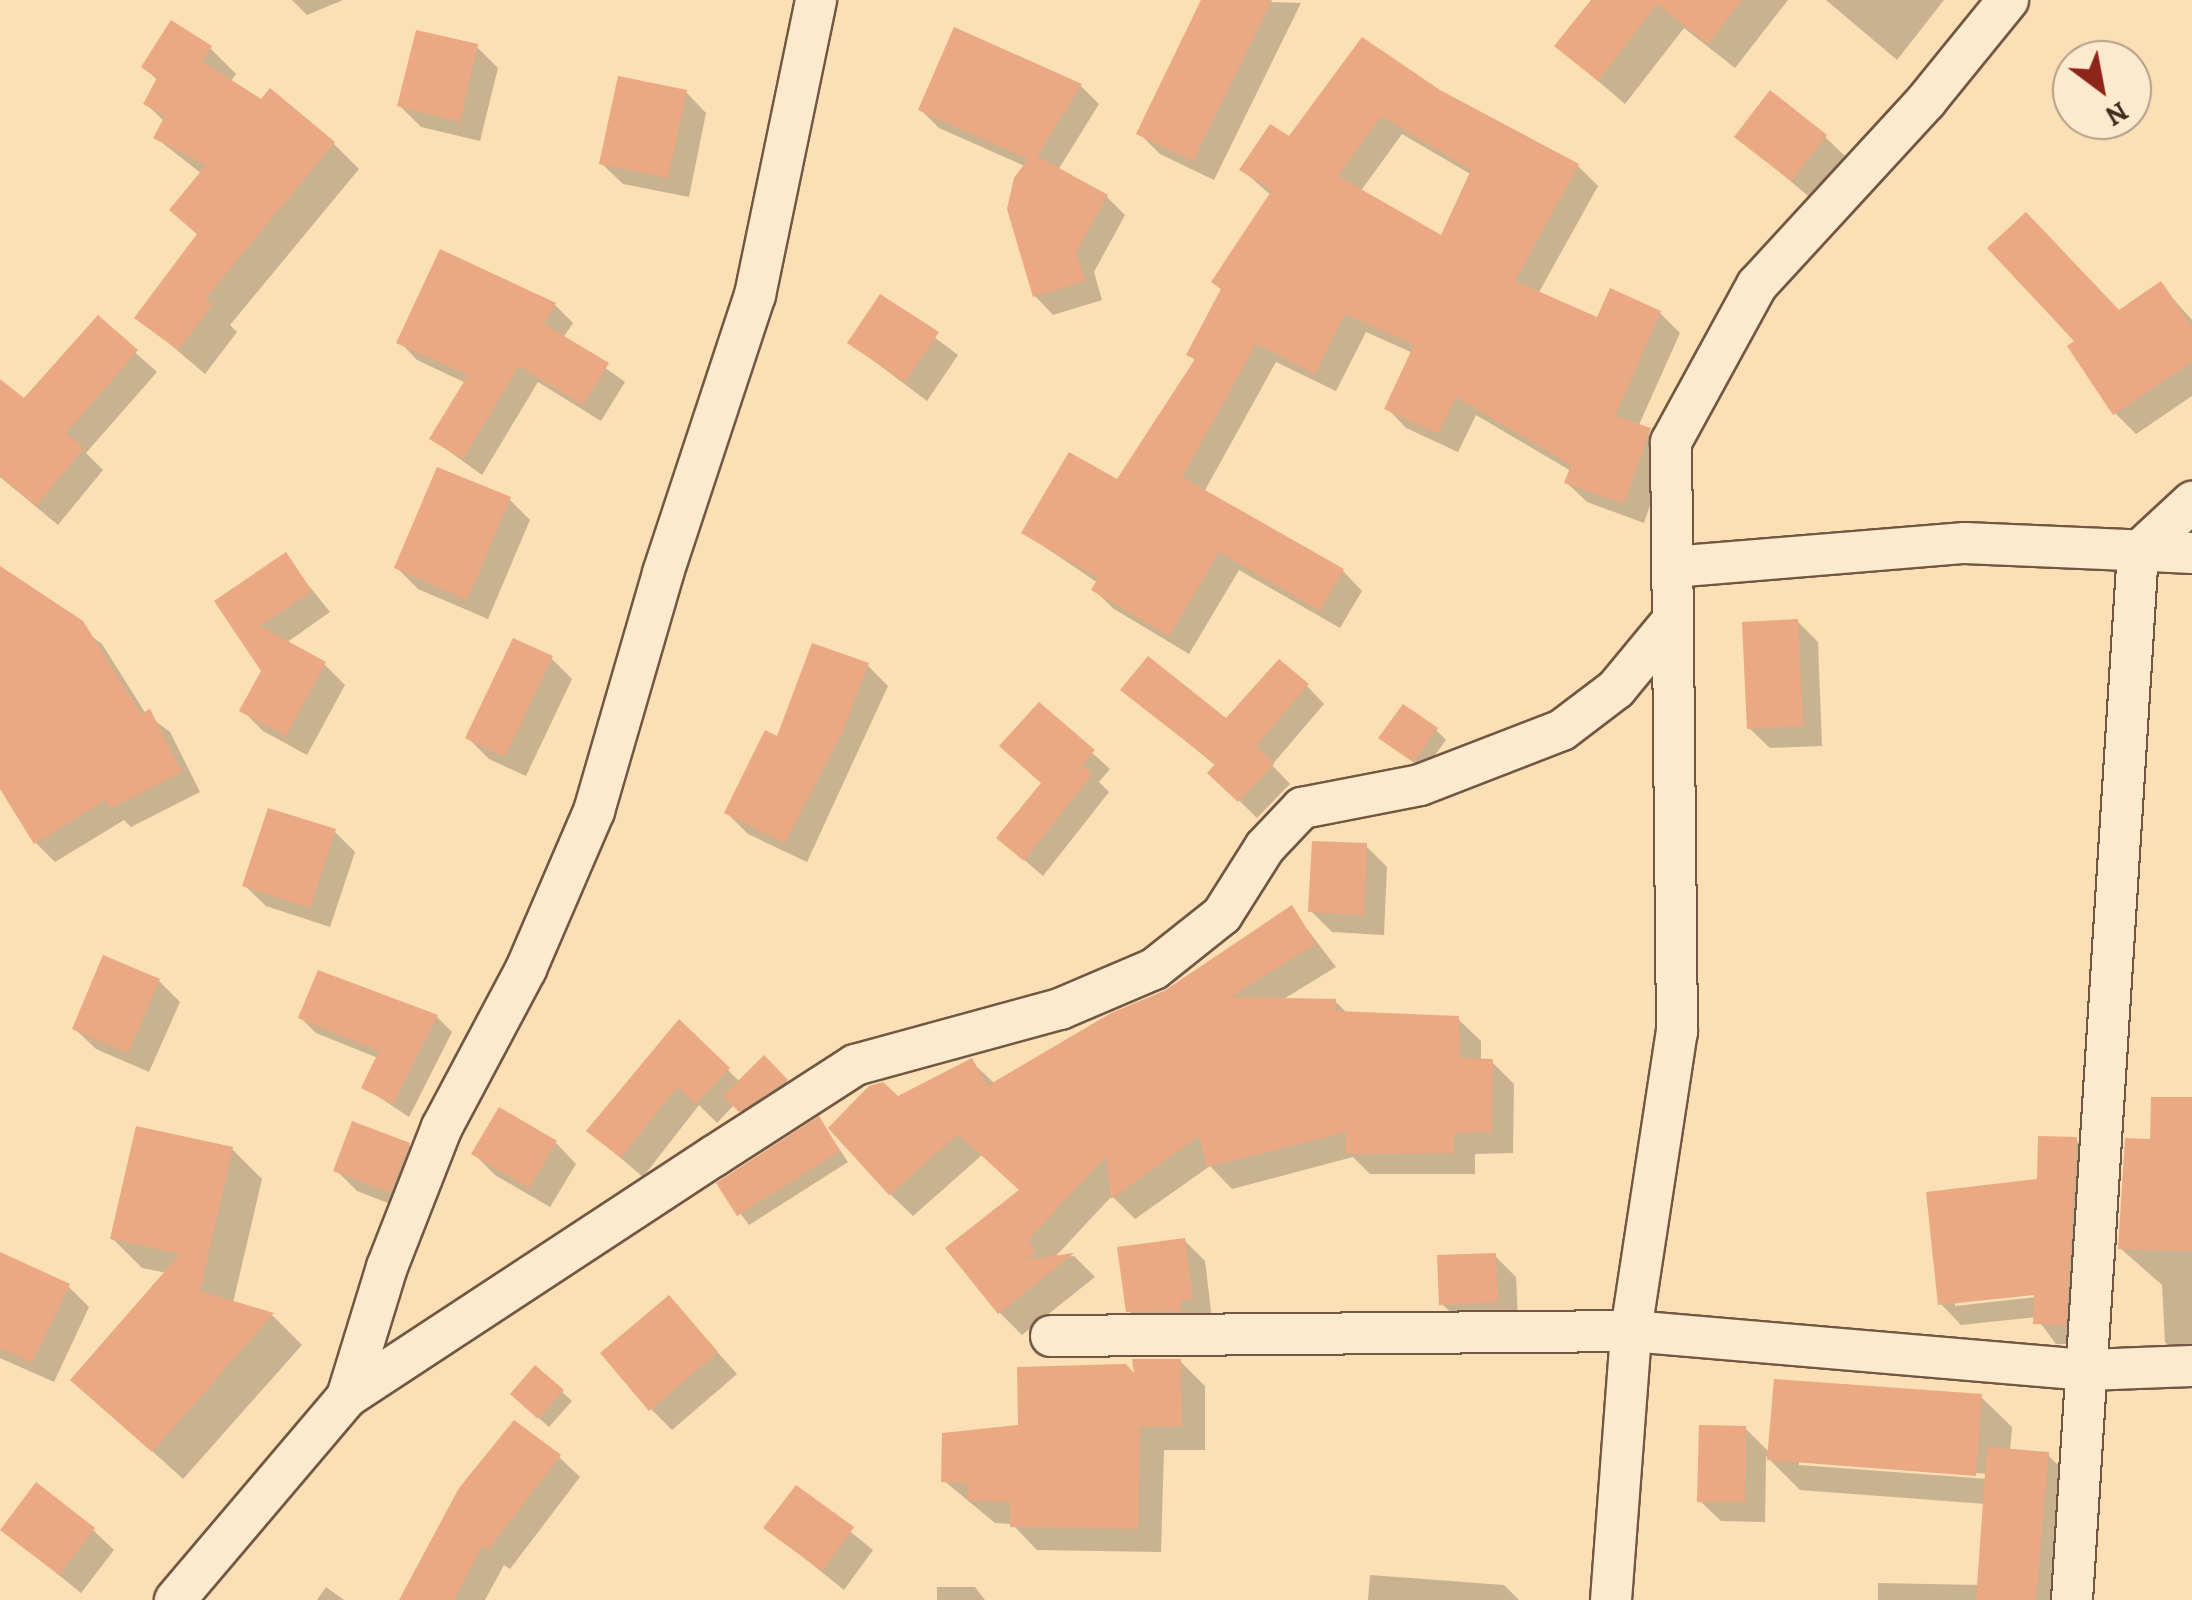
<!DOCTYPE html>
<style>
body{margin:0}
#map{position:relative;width:2192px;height:1600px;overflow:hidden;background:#fbdfb5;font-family:Alegreya,serif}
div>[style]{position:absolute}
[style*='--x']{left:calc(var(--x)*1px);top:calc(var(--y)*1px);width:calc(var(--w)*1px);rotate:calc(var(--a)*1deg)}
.shadow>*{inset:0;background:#0003}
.building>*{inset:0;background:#eaa883}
.roads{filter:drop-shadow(2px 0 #725744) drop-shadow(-2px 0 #725744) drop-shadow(0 2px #725744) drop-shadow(0 -2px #725744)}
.minor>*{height:40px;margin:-20px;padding:0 20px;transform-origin:20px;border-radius:20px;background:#fceacf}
span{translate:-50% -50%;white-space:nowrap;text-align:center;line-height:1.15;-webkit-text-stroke:10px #fceacf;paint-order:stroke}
.north{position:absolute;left:2052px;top:40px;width:100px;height:100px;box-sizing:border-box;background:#fceacf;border:2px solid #b29d89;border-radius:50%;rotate:148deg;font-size:28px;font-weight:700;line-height:40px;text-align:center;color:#442a1f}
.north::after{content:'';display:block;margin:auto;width:35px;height:45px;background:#8f2418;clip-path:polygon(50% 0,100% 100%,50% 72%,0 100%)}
</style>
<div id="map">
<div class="shadow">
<i style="clip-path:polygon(292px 0,343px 0,307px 15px)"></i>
<i style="clip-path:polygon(1204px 0,1301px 3px,1214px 180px,1160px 154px,1139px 133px)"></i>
<i style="clip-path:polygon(1594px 0,1788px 0,1735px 68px,1684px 28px,1625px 104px,1557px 46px)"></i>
<i style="clip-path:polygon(1826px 0,1944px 0,1897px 60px)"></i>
<i style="clip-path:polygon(956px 30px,1081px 86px,1099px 104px,1058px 170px,1107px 197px,1125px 215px,1094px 272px,1102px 300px,1053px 315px,1035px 296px,1025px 166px,939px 128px,921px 110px)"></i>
<i style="clip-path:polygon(477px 47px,498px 68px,480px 141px,421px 127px,400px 106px)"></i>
<i style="clip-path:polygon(210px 48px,236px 74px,230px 82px,333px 143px,359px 169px,230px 325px,237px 332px,205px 374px,138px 317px,199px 236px,173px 210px,202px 174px,156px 138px,165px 122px,146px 104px,158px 81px,144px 67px)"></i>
<i style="clip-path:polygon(686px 92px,706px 113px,689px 197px,623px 184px,602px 164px)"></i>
<i style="clip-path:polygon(evenodd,1438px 92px,1578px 166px,1598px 186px,1538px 294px,1598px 320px,1660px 313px,1680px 333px,1638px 427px,1669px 450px,1644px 523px,1587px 502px,1567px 483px,1571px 471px,1476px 415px,1458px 452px,1406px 428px,1387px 408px,1413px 353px,1366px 332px,1336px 391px,1276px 362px,1204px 492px,1343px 571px,1362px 591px,1340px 628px,1239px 570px,1189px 654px,1114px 609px,1094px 590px,1098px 583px,1024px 533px,1118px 482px,1196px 362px,1189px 354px,1272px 196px,1242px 170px,1289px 139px,1438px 92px,1402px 134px,1472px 175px,1442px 239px,1360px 192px,1402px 134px)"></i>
<i style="clip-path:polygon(1737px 136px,1825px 137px,1846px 157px,1813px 200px)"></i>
<i style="clip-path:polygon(441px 252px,555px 305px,573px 323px,563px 338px,625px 382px,601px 421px,538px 382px,482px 475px,432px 439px,466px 383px,417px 360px,400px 342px)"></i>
<i style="clip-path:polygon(2161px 285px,2192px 320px,2192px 396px,2136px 434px,2115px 413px,2120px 313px)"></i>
<i style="clip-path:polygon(881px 297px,958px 355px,927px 401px,850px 343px)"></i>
<i style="clip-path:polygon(98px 319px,157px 372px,86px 453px,103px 470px,58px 525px,0 477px,0 385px,24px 402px)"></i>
<i style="clip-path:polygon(509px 499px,530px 520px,488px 619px,418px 589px,397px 568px)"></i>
<i style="clip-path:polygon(285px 556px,330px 612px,286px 643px,324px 664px,345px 685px,307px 755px,263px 731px,243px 711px,264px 671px,218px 602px)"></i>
<i style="clip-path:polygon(0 569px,102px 644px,146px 714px,170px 732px,200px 792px,131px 827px,124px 820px,55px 862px,36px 843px,0 784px)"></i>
<i style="clip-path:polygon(1797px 621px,1818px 642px,1822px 746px,1770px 748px,1749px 728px)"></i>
<i style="clip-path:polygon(551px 658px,572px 679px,526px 776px,489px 759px,468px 738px)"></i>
<i style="clip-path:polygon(867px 665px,888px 686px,807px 862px,748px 834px,727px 813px,779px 739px)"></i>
<i style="clip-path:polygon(1307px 686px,1324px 704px,1272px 765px,1290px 784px,1257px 818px,1210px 772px,1216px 766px,1124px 690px,1227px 722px)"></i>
<i style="clip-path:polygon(1039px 705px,1110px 769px,1099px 782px,1109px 792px,1043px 876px,999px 838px,1043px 784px)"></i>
<i style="clip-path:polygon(1436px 730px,1446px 740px,1424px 770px,1381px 738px)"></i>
<i style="clip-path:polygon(335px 832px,355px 852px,330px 927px,266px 906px,245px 886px)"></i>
<i style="clip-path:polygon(1366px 846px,1387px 867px,1384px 935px,1332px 932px,1311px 911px)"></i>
<i style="clip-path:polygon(1291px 908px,1336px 967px,1282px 1000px,1335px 1001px,1348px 1014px,1458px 1019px,1481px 1041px,1481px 1061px,1492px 1062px,1514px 1084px,1513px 1153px,1475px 1154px,1475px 1174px,1370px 1174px,1353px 1157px,1232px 1189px,1210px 1166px,1135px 1219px,1112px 1196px,1054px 1258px,1074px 1256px,1095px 1277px,1022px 1335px,1000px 1313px,1021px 1191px,982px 1155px,913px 1216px,890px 1194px,898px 1099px,971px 1061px,995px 1084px,1165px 993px)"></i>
<i style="clip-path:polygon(320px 973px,437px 1017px,452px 1032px,409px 1117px,364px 1087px,378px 1058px,316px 1033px,301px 1018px)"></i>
<i style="clip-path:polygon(159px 981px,180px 1002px,149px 1072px,96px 1049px,75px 1029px)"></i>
<i style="clip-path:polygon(679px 1022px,740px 1082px,764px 1058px,796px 1091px,750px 1120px,735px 1104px,717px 1123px,699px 1105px,643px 1177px,589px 1131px)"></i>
<i style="clip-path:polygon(2192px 1100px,2192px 1370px,2165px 1342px,2162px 1285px,2120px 1248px,2153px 1141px)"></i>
<i style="clip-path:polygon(819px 1119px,848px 1162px,749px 1225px,719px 1184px)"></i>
<i style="clip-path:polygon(evenodd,2076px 1140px,2097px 1160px,2086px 1344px,2056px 1344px,2036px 1317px,1961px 1325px,1941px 1304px,2076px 1140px,2046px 1291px,2046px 1296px,1955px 1306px,1955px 1301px,2046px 1291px)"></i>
<i style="clip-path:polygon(556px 1143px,576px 1164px,550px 1207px,495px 1175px,474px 1154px)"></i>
<i style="clip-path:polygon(409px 1145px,430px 1166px,411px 1212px,357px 1191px,336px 1170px)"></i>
<i style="clip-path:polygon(232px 1149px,262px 1179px,233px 1303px,273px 1316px,302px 1345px,183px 1479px,73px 1379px,167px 1273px,142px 1268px,112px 1238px)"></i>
<i style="clip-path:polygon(1184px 1240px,1205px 1261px,1212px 1319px,1149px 1331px,1128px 1310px)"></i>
<i style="clip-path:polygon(0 1254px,68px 1286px,89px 1307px,54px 1382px,0 1358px)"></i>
<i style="clip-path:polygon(1495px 1256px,1516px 1277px,1518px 1322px,1463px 1324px,1442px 1304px)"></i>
<i style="clip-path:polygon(669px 1298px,737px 1374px,672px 1430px,651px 1409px)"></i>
<i style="clip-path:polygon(1180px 1361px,1205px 1386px,1205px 1450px,1164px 1450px,1161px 1552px,1037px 1550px,1012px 1524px,995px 1523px,943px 1480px)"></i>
<i style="clip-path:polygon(562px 1392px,572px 1401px,549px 1427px,523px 1404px)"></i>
<i style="clip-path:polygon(evenodd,1981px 1397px,2012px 1427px,2010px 1452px,2048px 1455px,2073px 1480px,2063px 1600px,1878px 1600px,1878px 1583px,1979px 1585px,1986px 1504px,1800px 1490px,1766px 1456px,1765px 1522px,1721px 1521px,1700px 1501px,1745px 1428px,1770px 1453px,1981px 1397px,1799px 1460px,1988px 1474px,1988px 1479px,1799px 1465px,1799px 1460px)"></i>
<i style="clip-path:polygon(559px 1457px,580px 1477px,510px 1569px,504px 1565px,485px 1600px,402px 1600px)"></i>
<i style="clip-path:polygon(796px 1488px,873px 1550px,844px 1590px,767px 1528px)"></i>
<i style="clip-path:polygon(3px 1530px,93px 1530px,114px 1550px,81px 1593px)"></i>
<i style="clip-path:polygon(1370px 1575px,1504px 1585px,1519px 1600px,1368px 1600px)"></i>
<i style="clip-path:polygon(326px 1587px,344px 1600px,317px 1600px)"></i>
<i style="clip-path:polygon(937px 1587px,975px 1587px,985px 1600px,937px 1600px)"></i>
</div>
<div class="building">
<i style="clip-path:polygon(1201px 0,1272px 0,1193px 161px,1136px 134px)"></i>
<i style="clip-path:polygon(1591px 0,1742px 0,1708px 44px,1657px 4px,1598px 81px,1554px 46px)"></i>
<i style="clip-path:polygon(171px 20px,212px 46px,202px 61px,261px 99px,270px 88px,335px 142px,205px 299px,213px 304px,178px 350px,134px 318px,197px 234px,169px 210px,206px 165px,153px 138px,165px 116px,143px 104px,157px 78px,141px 67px)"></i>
<i style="clip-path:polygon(954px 27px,1082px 84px,1037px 156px,1108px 195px,1076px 252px,1085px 281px,1033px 297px,1007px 209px,1014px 178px,1028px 159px,918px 110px)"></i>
<i style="clip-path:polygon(416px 30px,478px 44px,460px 122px,397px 106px)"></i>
<i style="clip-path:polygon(evenodd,1362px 37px,1440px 90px,1579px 164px,1515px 281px,1597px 317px,1610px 288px,1661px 311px,1615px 416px,1651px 428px,1624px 504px,1564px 483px,1571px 465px,1456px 397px,1438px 434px,1384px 409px,1414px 345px,1345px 314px,1315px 374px,1256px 344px,1182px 477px,1344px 569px,1320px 611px,1219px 552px,1169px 636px,1091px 590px,1098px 578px,1021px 533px,1069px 452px,1117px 479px,1195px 359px,1186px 355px,1221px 289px,1211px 282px,1272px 190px,1239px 170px,1270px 124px,1289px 136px,1362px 37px,1381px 116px,1471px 170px,1441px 235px,1338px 176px,1381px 116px)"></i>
<i style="clip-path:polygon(618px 76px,687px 90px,668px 178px,599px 164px)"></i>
<i style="clip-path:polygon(1770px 90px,1827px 135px,1791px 181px,1734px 137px)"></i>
<i style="clip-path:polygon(2026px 212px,2119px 310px,2161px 281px,2192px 327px,2192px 362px,2113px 415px,2067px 346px,2074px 341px,1987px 248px)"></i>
<i style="clip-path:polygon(440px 249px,556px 303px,544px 324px,609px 363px,583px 405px,519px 366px,463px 459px,429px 439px,468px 375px,396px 343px)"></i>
<i style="clip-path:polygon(880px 294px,939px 332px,905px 382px,847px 343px)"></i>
<i style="clip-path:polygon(98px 315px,138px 350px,66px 433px,84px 448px,36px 506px,0 476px,0 379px,24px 398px)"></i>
<i style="clip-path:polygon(437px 467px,511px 497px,467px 600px,394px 568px)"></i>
<i style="clip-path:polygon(286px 552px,312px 591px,260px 626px,326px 662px,286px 736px,239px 711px,261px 671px,214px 601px)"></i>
<i style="clip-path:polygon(0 566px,83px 621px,141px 714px,150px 709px,182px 772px,110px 809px,106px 800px,34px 844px,0 789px)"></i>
<i style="clip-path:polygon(1798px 619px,1803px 726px,1747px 729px,1742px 622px)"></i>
<i style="clip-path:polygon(513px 638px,553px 656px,505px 757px,465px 738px)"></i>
<i style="clip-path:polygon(812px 643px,869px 663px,843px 731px,785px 843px,724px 813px,765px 730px,777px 736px)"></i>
<i style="clip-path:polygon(1148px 656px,1226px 718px,1279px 659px,1309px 684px,1256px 746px,1274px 764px,1238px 802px,1207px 773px,1215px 764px,1120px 690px)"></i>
<i style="clip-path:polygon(1039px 702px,1095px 750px,1082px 765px,1093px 773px,1024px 861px,996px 838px,1041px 783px,999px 746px)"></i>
<i style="clip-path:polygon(1403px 704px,1438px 728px,1413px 762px,1378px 738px)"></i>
<i style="clip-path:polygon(268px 808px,336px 829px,310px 908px,242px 886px)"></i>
<i style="clip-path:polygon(1312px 841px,1367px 843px,1364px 915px,1308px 912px)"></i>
<i style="clip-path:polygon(1292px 905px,1316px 944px,1230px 997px,1336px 999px,1336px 1011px,1459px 1016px,1460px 1058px,1493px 1059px,1492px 1132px,1454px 1133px,1454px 1153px,1365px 1154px,1345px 1153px,1346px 1132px,1207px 1167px,1199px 1136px,1111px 1199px,1106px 1156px,1028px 1240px,1036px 1252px,1024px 1260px,1074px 1253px,998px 1314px,945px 1248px,1019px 1190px,958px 1134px,889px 1195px,828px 1128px,869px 1086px,883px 1082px,898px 1096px,972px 1058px,987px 1086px,1111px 1013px,1164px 991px)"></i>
<i style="clip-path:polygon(103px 955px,160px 979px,128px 1053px,72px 1029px)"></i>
<i style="clip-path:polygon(318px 970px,438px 1015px,393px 1104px,361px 1088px,379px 1051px,298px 1018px)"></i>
<i style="clip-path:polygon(679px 1019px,730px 1068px,695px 1104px,677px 1087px,621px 1158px,586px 1131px)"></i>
<i style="clip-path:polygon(764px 1055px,788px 1080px,739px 1112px,723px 1096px)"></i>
<i style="clip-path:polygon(2151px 1097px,2192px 1097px,2192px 1251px,2118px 1249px,2125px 1138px,2150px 1139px)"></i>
<i style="clip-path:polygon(499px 1107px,557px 1141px,529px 1188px,471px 1154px)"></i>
<i style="clip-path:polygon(819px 1116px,840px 1151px,737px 1216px,716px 1183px)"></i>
<i style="clip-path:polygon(352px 1121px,410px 1143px,390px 1193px,333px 1171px)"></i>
<i style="clip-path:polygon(136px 1126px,233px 1147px,200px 1291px,274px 1313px,152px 1452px,70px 1380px,180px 1254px,110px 1239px)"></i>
<i style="clip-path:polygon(2038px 1136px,2077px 1137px,2066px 1325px,2033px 1324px,2034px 1295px,1938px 1305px,1926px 1192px,2037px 1179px)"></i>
<i style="clip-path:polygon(1185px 1238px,1193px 1299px,1181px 1300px,1181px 1311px,1126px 1312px,1117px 1247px)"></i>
<i style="clip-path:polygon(0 1252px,70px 1284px,32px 1363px,0 1348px)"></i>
<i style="clip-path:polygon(1496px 1253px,1498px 1302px,1439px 1305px,1437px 1255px)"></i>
<i style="clip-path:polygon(669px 1295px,718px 1352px,649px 1411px,600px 1353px)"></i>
<i style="clip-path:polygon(1132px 1359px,1181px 1359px,1182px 1426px,1140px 1427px,1138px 1529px,1010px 1527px,1010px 1502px,967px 1500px,968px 1483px,941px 1482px,942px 1433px,1018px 1425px,1017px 1367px,1126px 1364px,1134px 1373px)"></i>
<i style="clip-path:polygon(535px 1365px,564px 1390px,538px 1419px,510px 1394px)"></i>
<i style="clip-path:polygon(1774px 1379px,1982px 1394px,1976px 1476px,1767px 1460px)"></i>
<i style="clip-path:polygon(514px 1420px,561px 1455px,488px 1550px,482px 1546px,454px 1600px,399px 1600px,459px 1488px)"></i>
<i style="clip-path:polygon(1699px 1425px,1746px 1426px,1745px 1502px,1697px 1502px)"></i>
<i style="clip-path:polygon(1987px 1447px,2049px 1452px,2036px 1600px,1976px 1600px)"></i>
<i style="clip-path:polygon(36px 1482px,95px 1528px,59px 1575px,0 1530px)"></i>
<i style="clip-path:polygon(796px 1485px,854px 1527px,822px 1571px,763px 1528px)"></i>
</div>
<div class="roads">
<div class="minor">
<i style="--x:1672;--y:567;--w:294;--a:-4.7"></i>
<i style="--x:1965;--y:543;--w:227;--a:2.5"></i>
<i style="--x:1051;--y:1336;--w:580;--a:-0.49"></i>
<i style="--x:1631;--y:1331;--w:458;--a:4.9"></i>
<i style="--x:2087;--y:1370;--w:105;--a:-2.2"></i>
<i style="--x:347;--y:1397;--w:136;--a:-72.9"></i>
<i style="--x:387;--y:1267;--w:150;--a:-68.6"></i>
<i style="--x:442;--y:1127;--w:179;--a:-62"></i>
<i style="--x:526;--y:969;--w:172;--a:-66.7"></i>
<i style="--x:594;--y:811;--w:248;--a:-73.8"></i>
<i style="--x:663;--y:573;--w:293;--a:-71.7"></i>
<i style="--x:755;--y:295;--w:301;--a:-78.3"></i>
<i style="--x:175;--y:1600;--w:266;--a:-49.7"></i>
<i style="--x:347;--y:1397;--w:439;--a:-33.3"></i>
<i style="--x:714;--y:1156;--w:168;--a:-32.8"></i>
<i style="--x:855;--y:1065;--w:213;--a:-15.3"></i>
<i style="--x:1060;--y:1009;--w:102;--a:-23.1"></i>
<i style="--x:1154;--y:969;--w:87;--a:-38.5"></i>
<i style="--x:1222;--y:915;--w:80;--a:-57.7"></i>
<i style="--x:1265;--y:847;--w:54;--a:-46.5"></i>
<i style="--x:1302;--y:808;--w:120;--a:-11"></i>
<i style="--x:1420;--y:785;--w:152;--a:-21.2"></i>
<i style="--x:1562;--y:730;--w:68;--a:-37.2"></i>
<i style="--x:1616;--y:689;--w:83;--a:-50.4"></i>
<i style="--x:1611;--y:1600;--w:270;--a:-85.7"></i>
<i style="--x:1631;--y:1331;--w:303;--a:-81.3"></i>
<i style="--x:1677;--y:1032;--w:590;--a:-90.58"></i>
<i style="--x:1671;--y:442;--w:179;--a:-61.3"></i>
<i style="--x:1757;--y:285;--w:250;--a:-47.4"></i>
<i style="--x:1926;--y:101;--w:130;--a:-50.9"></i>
<i style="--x:2072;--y:1600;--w:1050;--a:-86.4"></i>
<i style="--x:2138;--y:552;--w:74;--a:-42.8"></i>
</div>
</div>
<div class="north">N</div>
</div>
